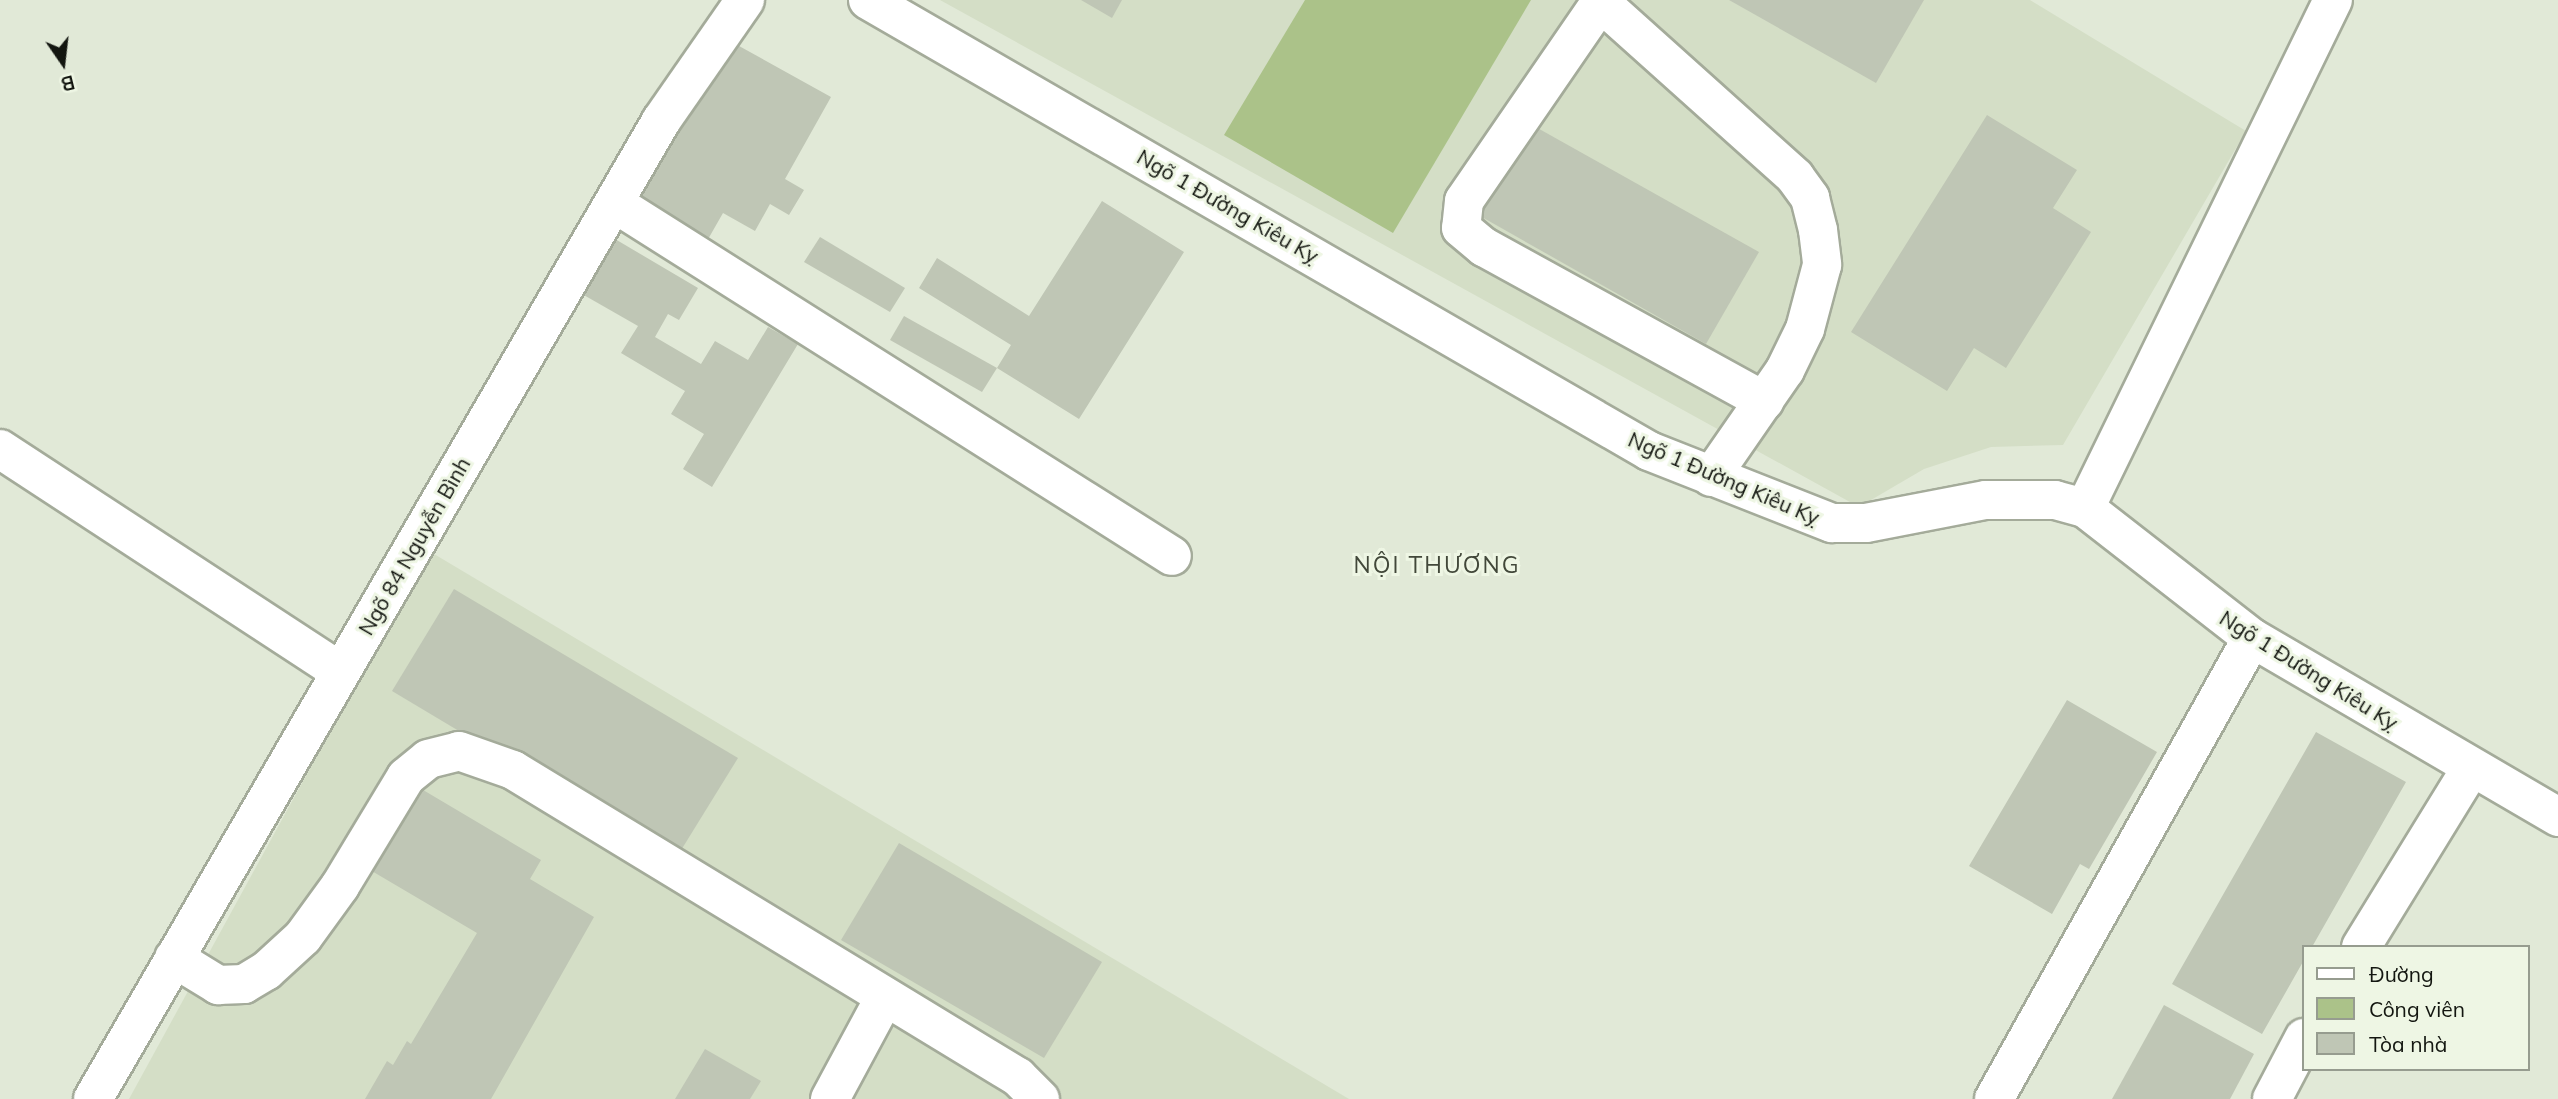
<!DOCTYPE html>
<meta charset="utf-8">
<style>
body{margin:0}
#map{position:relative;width:2558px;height:1099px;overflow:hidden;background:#e1e9d7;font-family:Mulish,sans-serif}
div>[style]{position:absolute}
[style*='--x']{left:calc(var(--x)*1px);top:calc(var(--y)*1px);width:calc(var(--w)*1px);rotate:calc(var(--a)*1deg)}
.built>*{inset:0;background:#d4dec6}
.green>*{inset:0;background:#abc289}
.building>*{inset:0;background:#bfc6b5}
.roads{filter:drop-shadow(2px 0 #a4ab9a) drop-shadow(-2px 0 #a4ab9a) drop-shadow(0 2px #a4ab9a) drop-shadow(0 -2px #a4ab9a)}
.minor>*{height:38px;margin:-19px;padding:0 19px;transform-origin:19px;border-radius:19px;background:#fff}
span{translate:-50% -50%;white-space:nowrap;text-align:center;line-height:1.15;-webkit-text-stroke:6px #eef6e4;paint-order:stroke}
.street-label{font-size:21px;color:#131610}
.neighbourhood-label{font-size:23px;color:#42483a;letter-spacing:2px}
.legend{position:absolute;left:2302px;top:945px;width:228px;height:126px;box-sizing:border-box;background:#eef6e4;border:2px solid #969c8f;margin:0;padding:9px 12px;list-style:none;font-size:21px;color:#131610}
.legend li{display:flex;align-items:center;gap:14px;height:35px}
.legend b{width:35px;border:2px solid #969c8f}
.north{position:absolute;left:28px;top:28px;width:70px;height:70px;-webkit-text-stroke:5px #eef6e4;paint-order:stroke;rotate:166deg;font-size:19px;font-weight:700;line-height:28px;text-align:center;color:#131610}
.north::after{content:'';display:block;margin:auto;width:24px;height:32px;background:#131610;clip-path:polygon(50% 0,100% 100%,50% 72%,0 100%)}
</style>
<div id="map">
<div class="built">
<i style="clip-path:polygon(940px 0,2030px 0,2246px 131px,2063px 445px,1991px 447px,1924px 469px,1859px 507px)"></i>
<i style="clip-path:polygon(429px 551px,1349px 1099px,129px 1099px)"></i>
</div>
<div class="green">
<i style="clip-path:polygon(1305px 0,1531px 0,1393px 233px,1224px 135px)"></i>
</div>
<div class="building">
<i style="clip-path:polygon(1081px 0,1122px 0,1112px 18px)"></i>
<i style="clip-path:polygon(1729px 0,1924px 0,1876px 83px)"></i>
<i style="clip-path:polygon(730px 41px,831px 97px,785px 179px,804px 190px,789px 215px,770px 204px,755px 231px,723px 213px,707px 241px,638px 202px)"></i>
<i style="clip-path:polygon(1987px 115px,2077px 170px,2053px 208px,2091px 232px,2006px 368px,1974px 348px,1947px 391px,1851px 332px)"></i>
<i style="clip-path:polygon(1525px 121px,1759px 252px,1706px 344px,1473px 212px)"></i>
<i style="clip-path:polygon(1102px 201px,1184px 252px,1079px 419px,997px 368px,1011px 345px,919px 288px,937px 258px,1029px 316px)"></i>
<i style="clip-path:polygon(820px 237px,905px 288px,890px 312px,804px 262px)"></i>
<i style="clip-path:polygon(615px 239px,698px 288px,679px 320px,668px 314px,655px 337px,701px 364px,715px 341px,748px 360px,768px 327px,798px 344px,712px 487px,683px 469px,704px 434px,671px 414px,685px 391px,621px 353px,638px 326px,582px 294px)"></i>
<i style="clip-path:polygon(904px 316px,997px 368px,982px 392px,890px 340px)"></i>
<i style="clip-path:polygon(454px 589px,738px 758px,675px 860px,392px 691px)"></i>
<i style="clip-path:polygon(2067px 700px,2157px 752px,2089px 869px,2080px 864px,2052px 914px,1969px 866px)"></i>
<i style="clip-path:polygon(2316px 732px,2406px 782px,2312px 947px,2304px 947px,2304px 960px,2262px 1034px,2172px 984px)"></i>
<i style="clip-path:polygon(413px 784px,541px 860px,530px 879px,594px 917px,491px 1099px,365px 1099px,387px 1061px,393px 1065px,407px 1041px,411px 1044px,477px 933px,365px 867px)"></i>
<i style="clip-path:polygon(899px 843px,1102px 962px,1044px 1058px,841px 940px)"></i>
<i style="clip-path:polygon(2164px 1005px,2254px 1054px,2230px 1099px,2112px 1099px)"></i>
<i style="clip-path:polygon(705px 1049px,761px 1081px,750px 1099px,675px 1099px)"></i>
</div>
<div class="roads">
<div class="minor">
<i style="--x:868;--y:0;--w:902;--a:30"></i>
<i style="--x:1649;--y:451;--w:197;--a:21.5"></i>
<i style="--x:1832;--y:523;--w:34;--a:0"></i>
<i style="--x:1866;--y:523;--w:122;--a:-10.9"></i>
<i style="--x:1986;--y:500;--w:69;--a:0"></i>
<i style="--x:2055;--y:500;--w:31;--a:15"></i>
<i style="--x:2085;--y:508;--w:212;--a:37.9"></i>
<i style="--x:2252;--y:638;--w:355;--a:30.3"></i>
<i style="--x:1598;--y:0;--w:265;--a:41.9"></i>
<i style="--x:1795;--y:177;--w:26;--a:54"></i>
<i style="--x:1810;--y:198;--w:33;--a:76"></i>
<i style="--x:1818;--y:230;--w:35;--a:83"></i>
<i style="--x:1822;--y:265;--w:66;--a:104.9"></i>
<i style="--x:1805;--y:329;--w:46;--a:116"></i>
<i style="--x:1785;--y:370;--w:130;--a:124.7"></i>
<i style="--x:1600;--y:3;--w:240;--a:124.5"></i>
<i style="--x:1464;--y:201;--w:27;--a:96"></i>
<i style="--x:1461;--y:228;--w:30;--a:40"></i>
<i style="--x:1484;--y:247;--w:320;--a:28.8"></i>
<i style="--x:614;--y:203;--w:660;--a:32.32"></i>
<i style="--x:0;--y:449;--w:407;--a:33.2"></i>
<i style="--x:2085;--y:508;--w:565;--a:-63.98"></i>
<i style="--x:2361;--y:947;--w:210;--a:-58.4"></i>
<i style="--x:174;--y:958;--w:52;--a:31.5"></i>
<i style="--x:218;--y:985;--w:26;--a:-2"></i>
<i style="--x:244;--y:984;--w:26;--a:-31"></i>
<i style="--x:266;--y:971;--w:50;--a:-42.6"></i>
<i style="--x:303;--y:937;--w:63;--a:-54"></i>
<i style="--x:340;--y:886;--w:127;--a:-58.8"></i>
<i style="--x:406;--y:777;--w:28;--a:-39"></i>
<i style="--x:428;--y:759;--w:32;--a:-14"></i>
<i style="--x:459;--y:751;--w:57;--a:19.4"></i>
<i style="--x:513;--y:770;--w:591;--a:31.3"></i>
<i style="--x:1018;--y:1077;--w:31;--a:45"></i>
<i style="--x:93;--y:1099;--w:1131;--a:-59.85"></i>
<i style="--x:661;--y:121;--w:147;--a:-55.2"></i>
<i style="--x:830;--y:1099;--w:116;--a:-61.7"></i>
<i style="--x:1994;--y:1099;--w:528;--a:-60.77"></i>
<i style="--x:2272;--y:1099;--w:69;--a:-62.3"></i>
</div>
</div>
<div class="street-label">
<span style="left:1228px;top:206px;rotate:30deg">Ngõ 1 Đường Kiêu Kỵ</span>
<span style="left:1724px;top:478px;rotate:23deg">Ngõ 1 Đường Kiêu Kỵ</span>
<span style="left:414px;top:546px;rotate:-60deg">Ngõ 84 Nguyễn Bình</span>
<span style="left:2309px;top:670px;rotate:32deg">Ngõ 1 Đường Kiêu Kỵ</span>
</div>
<div class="neighbourhood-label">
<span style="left:1437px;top:565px">NỘI THƯƠNG</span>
</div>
<ul class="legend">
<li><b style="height:9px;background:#fff"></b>Đường</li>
<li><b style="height:19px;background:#abc289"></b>Công viên</li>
<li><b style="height:19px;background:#bfc6b5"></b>Tòa nhà</li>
</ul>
<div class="north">B</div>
</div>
